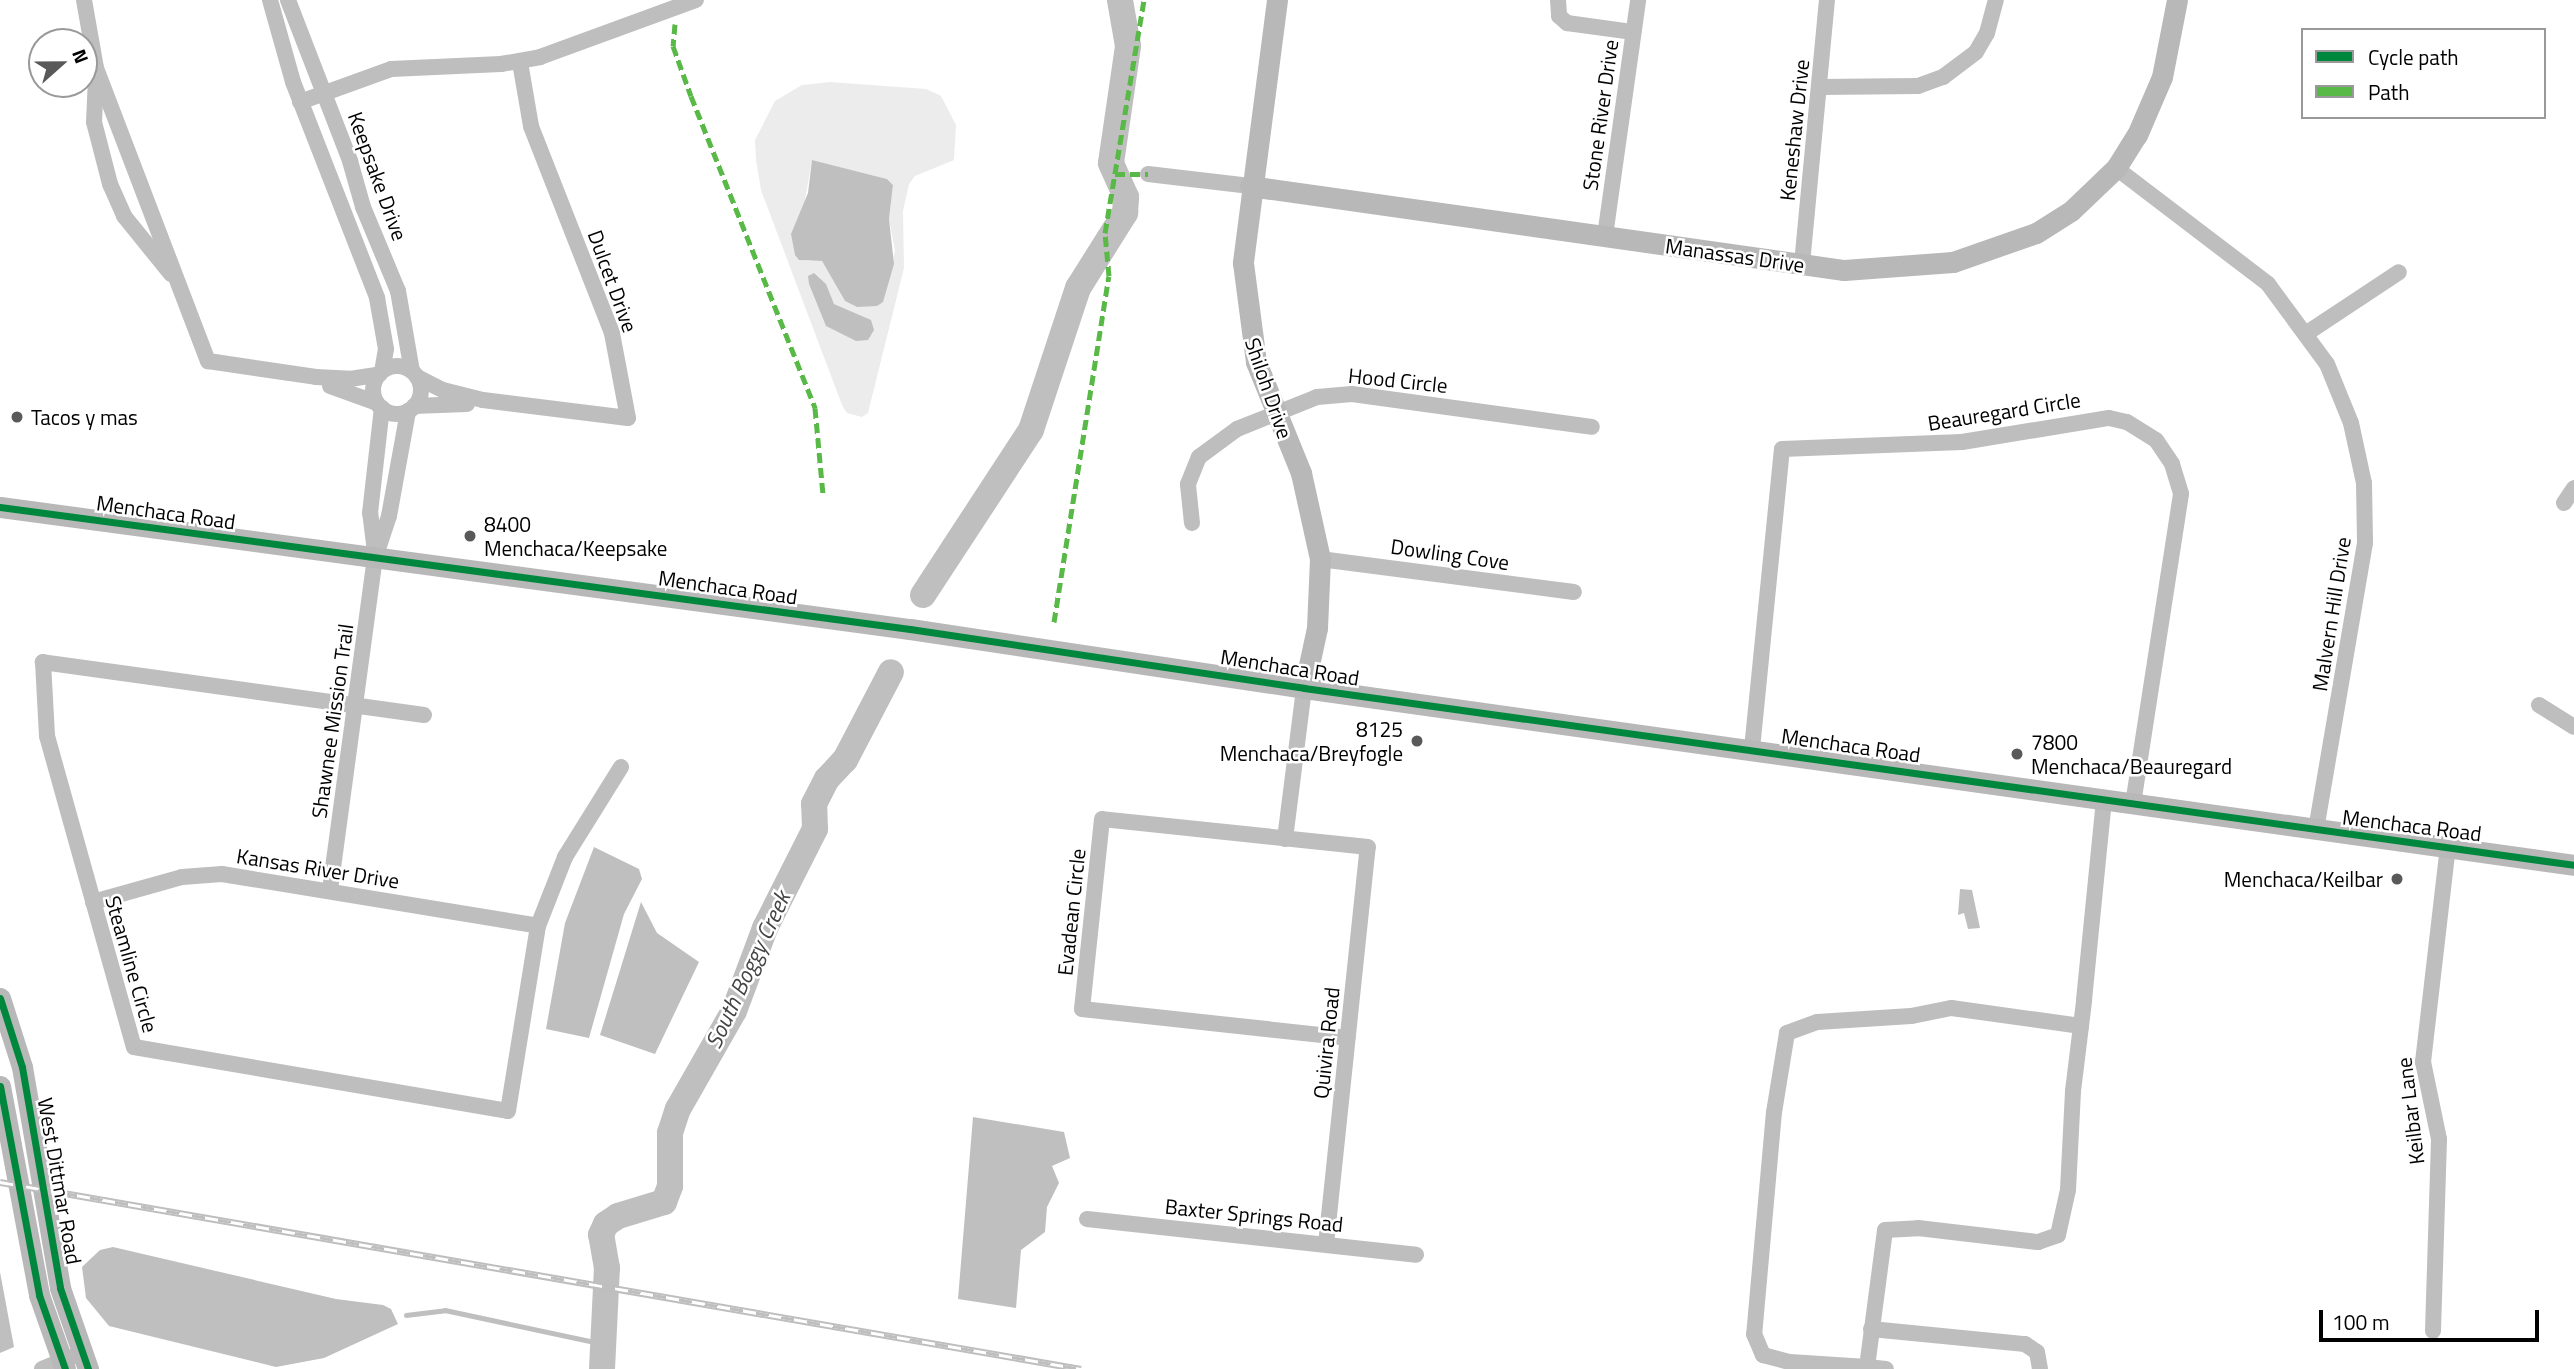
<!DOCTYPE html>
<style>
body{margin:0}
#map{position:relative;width:2574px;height:1369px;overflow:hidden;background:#fff;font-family:"Titillium Web",sans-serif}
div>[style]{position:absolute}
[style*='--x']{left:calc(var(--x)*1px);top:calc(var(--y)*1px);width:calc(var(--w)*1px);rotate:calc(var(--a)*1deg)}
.green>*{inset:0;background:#ececec}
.water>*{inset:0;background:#bfbfbf}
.stream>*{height:4.5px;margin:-2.25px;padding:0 2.25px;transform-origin:2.25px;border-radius:2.25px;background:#bfbfbf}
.river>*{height:26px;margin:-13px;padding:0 13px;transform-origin:13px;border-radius:13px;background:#bfbfbf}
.street>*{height:16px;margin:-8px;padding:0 8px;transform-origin:8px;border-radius:8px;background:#bebebe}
.street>.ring{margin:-8px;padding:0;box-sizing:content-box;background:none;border:16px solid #bebebe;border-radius:50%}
.secondary>*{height:21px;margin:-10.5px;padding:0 10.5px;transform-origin:10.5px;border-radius:10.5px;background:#b8b8b8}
.rail>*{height:7px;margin-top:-3.5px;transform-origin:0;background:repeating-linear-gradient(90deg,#fff 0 13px,#bebebe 0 26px);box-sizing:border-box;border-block:2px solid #bebebe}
.quiet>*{height:5px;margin-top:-2.5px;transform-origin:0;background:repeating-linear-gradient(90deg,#58b947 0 10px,transparent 0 15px)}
.cycleway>*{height:7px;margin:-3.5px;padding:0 3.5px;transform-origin:3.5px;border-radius:3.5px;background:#00873e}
.dots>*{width:19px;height:19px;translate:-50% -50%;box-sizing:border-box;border:4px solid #fff;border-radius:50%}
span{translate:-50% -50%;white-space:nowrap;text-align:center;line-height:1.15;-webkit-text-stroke:5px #fff;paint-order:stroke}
.street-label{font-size:21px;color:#000}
.poi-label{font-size:21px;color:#000}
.left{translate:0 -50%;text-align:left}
.right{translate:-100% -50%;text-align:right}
.water-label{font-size:23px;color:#444;font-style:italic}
.legend{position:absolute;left:2301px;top:28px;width:245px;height:91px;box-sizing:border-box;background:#fff;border:2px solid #999;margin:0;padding:9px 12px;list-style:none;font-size:21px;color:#000}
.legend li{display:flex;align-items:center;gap:14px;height:35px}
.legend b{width:35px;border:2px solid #999}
.north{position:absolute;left:28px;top:28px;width:70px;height:70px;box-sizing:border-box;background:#fff;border:2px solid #999;border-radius:50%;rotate:69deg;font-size:19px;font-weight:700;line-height:28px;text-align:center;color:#000}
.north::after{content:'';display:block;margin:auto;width:24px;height:32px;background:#595959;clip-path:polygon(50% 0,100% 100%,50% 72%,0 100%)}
.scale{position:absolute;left:2319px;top:1310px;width:220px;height:32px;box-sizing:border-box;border:4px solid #000;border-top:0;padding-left:9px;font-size:21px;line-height:24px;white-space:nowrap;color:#000;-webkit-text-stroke:5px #fff;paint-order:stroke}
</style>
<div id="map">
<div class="green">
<i style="clip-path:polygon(evenodd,830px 82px,926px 89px,941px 96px,956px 125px,954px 160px,915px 176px,909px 184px,903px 211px,904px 268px,868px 413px,862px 417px,847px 413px,842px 405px,761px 190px,756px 160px,755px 140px,775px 101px,802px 85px,830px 82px,812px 160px,887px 179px,893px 185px,889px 219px,895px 251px,883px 302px,857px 307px,845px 301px,822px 261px,805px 261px,805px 200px,812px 160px,830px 82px,818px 275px,834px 304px,861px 316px,856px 341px,845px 335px,818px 275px)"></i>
</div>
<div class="water">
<i style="clip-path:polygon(812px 160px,887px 179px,893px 185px,889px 219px,894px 264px,883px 302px,877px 306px,857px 307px,845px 301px,822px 261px,799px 260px,795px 255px,791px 234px,808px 193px)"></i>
<i style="clip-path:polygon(814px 273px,826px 284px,834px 304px,871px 320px,874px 330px,868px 340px,856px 341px,826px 326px,809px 284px,808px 276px)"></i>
<i style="clip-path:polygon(594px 847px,639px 869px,642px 879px,624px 914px,589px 1038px,546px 1029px,565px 923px)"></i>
<i style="clip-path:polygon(1960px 889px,1972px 890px,1980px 928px,1968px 929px,1964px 913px,1958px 915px)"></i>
<i style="clip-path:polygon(641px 902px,657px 933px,699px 962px,655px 1054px,600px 1035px)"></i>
<i style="clip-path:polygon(973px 1117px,1064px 1132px,1070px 1158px,1052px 1166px,1059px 1183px,1047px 1207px,1045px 1232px,1021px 1250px,1016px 1308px,958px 1299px)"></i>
<i style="clip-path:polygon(113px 1247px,336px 1299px,383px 1305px,391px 1309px,398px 1324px,324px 1358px,276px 1367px,109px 1326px,86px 1298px,82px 1267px,100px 1250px)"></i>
<i style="clip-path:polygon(0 1272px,14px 1347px,0 1353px)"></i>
</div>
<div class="stream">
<i style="--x:406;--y:1315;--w:39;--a:-7"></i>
<i style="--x:445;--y:1310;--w:162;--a:12.1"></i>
</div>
<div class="river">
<i style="--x:923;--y:595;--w:197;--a:-56.8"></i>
<i style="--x:1031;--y:430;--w:150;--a:-71.7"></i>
<i style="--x:1078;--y:288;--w:89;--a:-57.9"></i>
<i style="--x:1125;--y:213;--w:16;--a:-86"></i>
<i style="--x:1126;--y:197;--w:37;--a:-114"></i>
<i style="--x:1111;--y:163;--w:118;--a:-81.7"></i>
<i style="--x:1128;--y:46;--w:47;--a:-99.9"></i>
<i style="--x:602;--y:1369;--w:101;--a:-87.2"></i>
<i style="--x:607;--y:1268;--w:34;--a:-100"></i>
<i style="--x:601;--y:1235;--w:12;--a:-66"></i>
<i style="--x:606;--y:1224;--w:14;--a:-34"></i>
<i style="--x:618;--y:1216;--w:48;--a:-16.9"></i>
<i style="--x:664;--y:1202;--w:17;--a:-69"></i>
<i style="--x:670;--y:1186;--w:53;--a:-90"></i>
<i style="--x:670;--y:1133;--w:25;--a:-72"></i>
<i style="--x:678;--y:1109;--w:113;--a:-60.3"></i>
<i style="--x:734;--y:1011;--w:89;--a:-69.5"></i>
<i style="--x:765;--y:928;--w:111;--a:-63.2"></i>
<i style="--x:815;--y:829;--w:25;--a:-92"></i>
<i style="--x:814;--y:804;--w:28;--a:-63"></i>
<i style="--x:827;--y:779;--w:26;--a:-47"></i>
<i style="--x:845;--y:760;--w:99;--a:-62.4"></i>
</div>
<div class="street">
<i style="--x:84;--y:0;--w:69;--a:80"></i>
<i style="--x:96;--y:68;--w:314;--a:69.1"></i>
<i style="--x:208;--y:361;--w:109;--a:8.4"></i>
<i style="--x:316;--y:377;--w:34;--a:3"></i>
<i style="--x:350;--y:379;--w:30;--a:-9"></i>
<i style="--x:270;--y:0;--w:85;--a:74.3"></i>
<i style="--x:293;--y:82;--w:232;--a:68.7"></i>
<i style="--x:377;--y:298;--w:52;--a:80"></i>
<i style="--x:386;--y:349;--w:22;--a:100"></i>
<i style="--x:288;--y:0;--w:173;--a:68.9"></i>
<i style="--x:350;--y:161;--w:48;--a:74.2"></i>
<i style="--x:363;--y:207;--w:91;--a:67.4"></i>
<i style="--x:398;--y:291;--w:81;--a:80.1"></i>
<i style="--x:1558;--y:0;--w:16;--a:86"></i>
<i style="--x:1559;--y:16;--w:11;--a:41"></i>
<i style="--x:1567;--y:23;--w:67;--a:7.8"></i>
<i style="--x:96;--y:77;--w:45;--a:92.5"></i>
<i style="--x:94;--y:122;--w:64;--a:75.5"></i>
<i style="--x:110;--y:184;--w:35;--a:66"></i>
<i style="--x:124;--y:216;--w:75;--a:51"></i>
<i style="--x:1820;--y:87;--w:98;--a:-0.6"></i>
<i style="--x:1918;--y:86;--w:27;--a:-20"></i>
<i style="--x:1943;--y:77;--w:41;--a:-37.1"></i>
<i style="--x:1976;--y:52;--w:22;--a:-60"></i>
<i style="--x:1987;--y:33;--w:34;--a:-75"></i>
<i style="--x:300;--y:102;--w:97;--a:-19.9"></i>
<i style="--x:391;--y:69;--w:110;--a:-2.6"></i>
<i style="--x:501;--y:64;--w:40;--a:-10"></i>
<i style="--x:540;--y:57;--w:166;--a:-20.1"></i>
<i style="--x:2116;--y:168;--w:191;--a:37.3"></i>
<i style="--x:2268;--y:284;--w:99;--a:53.6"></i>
<i style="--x:2327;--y:364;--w:64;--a:67.9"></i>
<i style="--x:2351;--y:423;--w:61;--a:77.8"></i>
<i style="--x:2364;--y:483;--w:60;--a:89"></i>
<i style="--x:2365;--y:543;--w:291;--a:99.7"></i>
<i style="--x:1148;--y:174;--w:103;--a:6.7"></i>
<i style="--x:1605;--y:236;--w:238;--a:-82"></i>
<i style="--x:1802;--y:264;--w:265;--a:-84.6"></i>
<i style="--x:2307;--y:333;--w:110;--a:-33.5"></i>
<i class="ring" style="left:373px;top:366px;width:32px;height:32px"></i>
<i style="--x:417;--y:377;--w:29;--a:27"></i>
<i style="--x:443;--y:390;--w:41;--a:14"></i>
<i style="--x:483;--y:400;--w:146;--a:7.1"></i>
<i style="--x:628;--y:418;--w:86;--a:-100.7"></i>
<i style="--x:612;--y:333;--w:222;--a:-111.4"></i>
<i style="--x:531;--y:126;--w:65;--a:-99.8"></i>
<i style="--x:330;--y:386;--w:50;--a:19.9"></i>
<i style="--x:414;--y:406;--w:53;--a:-2.2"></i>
<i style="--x:2564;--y:503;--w:18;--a:-56"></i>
<i style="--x:1192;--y:523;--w:39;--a:-96"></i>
<i style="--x:1188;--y:484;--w:29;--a:-68"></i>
<i style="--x:1199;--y:457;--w:47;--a:-36.4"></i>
<i style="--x:1237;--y:429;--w:86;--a:-21.8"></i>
<i style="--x:1317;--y:397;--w:35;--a:-5"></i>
<i style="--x:1352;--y:394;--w:242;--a:7.8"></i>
<i style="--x:375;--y:552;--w:39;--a:-97"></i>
<i style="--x:370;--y:513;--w:106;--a:-83.5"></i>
<i style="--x:1320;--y:559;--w:256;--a:7.4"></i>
<i style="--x:2539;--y:705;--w:41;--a:32.2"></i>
<i style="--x:424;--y:715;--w:385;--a:-172.1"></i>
<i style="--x:43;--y:662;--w:74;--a:86.9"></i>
<i style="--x:47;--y:736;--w:323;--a:74.4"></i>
<i style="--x:134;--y:1047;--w:379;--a:9.7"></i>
<i style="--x:508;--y:1111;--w:187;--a:-80.8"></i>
<i style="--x:538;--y:926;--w:74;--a:-68.6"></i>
<i style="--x:565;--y:857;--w:106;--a:-58.1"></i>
<i style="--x:1752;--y:749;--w:301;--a:-84.3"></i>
<i style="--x:1782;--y:449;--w:180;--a:-2.2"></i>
<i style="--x:1962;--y:442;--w:149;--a:-9.3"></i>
<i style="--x:2109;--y:418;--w:18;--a:13"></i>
<i style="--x:2127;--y:422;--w:34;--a:32"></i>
<i style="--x:2156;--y:440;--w:29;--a:56"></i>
<i style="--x:2172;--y:464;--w:31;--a:73"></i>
<i style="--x:2181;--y:494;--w:313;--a:98.8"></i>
<i style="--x:1285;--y:839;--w:152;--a:-82.8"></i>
<i style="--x:330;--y:890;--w:335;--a:-82.3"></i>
<i style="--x:375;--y:558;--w:44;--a:-71.6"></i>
<i style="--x:389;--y:516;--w:107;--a:-79.7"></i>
<i style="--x:93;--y:902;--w:92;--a:-15.7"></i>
<i style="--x:182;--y:877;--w:40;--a:-4.3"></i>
<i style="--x:222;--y:874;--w:320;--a:9.3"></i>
<i style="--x:2081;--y:1026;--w:131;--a:-172.1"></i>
<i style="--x:1951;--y:1008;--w:41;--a:168.7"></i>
<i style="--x:1911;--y:1016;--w:94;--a:176.3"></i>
<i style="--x:1817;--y:1022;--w:32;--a:160"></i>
<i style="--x:1787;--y:1033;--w:80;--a:99.3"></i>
<i style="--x:1774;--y:1112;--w:223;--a:95.1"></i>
<i style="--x:1754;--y:1334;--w:23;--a:67"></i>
<i style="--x:1763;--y:1355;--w:28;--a:15"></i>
<i style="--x:1790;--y:1362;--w:77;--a:3.7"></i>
<i style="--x:1867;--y:1367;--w:138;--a:-82.5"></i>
<i style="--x:1885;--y:1230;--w:33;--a:-3"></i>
<i style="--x:1918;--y:1228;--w:121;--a:6.7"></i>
<i style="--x:2038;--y:1242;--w:21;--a:-19"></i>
<i style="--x:2058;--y:1235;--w:46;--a:-77.5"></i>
<i style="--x:2068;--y:1190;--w:99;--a:-87.1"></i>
<i style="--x:2073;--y:1091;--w:65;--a:-83"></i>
<i style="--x:2081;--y:1026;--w:26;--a:-83"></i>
<i style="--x:2084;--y:1000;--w:202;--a:-84.3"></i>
<i style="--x:1087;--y:1219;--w:331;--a:6.2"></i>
<i style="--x:1326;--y:1244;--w:399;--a:-84"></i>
<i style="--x:1368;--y:847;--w:267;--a:-174"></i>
<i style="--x:1102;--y:819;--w:191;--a:96"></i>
<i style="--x:1082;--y:1009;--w:267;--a:6.2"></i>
<i style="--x:1871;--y:1329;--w:155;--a:5.6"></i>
<i style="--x:2025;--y:1344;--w:14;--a:34"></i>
<i style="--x:2037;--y:1352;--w:17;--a:80"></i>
<i style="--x:2433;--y:1331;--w:192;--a:-88.2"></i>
<i style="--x:2439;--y:1139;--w:79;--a:-101.7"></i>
<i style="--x:2423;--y:1062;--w:217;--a:-83.4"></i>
<i style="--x:1867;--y:1367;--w:19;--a:6"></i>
<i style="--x:42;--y:1369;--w:32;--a:-22"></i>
</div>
<div class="secondary">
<i style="--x:1277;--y:0;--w:265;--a:97.4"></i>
<i style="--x:1243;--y:263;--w:100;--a:82.5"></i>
<i style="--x:1256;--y:362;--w:120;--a:67.9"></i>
<i style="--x:1301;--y:473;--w:88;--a:77.5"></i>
<i style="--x:1320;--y:559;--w:69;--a:92.5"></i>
<i style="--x:1317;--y:628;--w:61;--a:102.2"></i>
<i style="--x:1250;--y:186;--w:600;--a:8.05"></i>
<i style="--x:1844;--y:270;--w:109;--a:-4.2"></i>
<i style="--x:1953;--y:262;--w:88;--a:-19.3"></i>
<i style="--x:2036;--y:233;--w:41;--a:-32.2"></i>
<i style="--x:2071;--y:211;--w:62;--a:-43.7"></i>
<i style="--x:2116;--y:168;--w:39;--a:-58"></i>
<i style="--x:2137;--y:135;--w:63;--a:-66.7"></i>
<i style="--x:2162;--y:77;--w:78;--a:-79"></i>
<i style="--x:0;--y:507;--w:918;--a:7.64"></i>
<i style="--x:910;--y:629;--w:398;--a:8.5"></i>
<i style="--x:1304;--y:688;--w:1282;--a:7.93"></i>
<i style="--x:0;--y:998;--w:72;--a:72.3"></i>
<i style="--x:22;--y:1067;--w:224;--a:80.2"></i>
<i style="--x:60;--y:1288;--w:86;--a:70.9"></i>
<i style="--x:0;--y:1086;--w:213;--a:79.4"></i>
<i style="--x:39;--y:1295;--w:78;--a:70.6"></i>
</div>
<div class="rail">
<i style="--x:0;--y:1182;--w:1097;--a:9.81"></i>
</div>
<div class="quiet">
<i style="--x:675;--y:24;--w:22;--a:95"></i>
<i style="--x:673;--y:46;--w:53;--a:70.2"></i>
<i style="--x:691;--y:96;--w:336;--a:68.3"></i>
<i style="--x:815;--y:408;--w:87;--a:84.7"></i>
<i style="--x:1115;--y:174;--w:33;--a:0"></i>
<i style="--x:1054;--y:622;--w:350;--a:-81"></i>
<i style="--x:1109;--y:276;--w:43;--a:-95.3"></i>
<i style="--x:1105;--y:233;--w:236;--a:-80.5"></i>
</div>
<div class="cycleway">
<i style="--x:0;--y:507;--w:918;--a:7.64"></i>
<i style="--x:910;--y:629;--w:398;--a:8.5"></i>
<i style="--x:1304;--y:688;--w:1282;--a:7.93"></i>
<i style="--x:0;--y:998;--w:72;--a:72.3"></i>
<i style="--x:22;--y:1067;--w:224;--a:80.2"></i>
<i style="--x:60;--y:1288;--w:86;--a:70.9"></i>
<i style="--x:0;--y:1086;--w:213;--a:79.4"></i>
<i style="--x:39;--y:1295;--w:78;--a:70.6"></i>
</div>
<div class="dots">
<i style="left:17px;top:417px;background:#595959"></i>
<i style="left:470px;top:536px;background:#595959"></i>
<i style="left:1417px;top:741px;background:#595959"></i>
<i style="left:2017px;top:754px;background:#595959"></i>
<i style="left:2397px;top:879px;background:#595959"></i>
</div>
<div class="street-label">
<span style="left:1600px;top:115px;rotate:-82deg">Stone River Drive</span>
<span style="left:1794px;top:130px;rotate:-84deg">Keneshaw Drive</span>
<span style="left:378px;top:176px;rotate:70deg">Keepsake Drive</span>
<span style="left:1735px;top:255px;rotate:8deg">Manassas Drive</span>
<span style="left:613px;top:281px;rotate:70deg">Dulcet Drive</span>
<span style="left:1398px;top:380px;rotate:6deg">Hood Circle</span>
<span style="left:1269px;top:388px;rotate:71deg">Shiloh Drive</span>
<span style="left:2004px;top:411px;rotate:-9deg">Beauregard Circle</span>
<span style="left:166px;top:512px;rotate:8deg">Menchaca Road</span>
<span style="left:1450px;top:554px;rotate:8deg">Dowling Cove</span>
<span style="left:728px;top:587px;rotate:8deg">Menchaca Road</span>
<span style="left:2331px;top:614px;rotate:-81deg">Malvern Hill Drive</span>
<span style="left:1290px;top:667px;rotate:9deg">Menchaca Road</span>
<span style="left:332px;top:721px;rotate:-82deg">Shawnee Mission Trail</span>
<span style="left:1851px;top:745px;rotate:8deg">Menchaca Road</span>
<span style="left:2412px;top:825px;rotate:7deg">Menchaca Road</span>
<span style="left:318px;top:868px;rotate:9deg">Kansas River Drive</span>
<span style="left:1071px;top:912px;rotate:-84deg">Evadean Circle</span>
<span style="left:132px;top:964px;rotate:74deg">Steamline Circle</span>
<span style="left:1326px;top:1043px;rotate:-84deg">Quivira Road</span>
<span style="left:2410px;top:1111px;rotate:-97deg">Keilbar Lane</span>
<span style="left:60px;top:1181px;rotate:80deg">West Dittmar Road</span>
<span style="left:1254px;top:1215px;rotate:6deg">Baxter Springs Road</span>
</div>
<div class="poi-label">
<span class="left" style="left:31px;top:417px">Tacos y mas</span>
<span class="left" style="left:484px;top:536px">8400<br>Menchaca/Keepsake</span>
<span class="right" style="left:1403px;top:741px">8125<br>Menchaca/Breyfogle</span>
<span class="left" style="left:2031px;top:754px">7800<br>Menchaca/Beauregard</span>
<span class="right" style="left:2383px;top:879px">Menchaca/Keilbar</span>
</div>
<div class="water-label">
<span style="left:748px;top:970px;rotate:-65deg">South Boggy Creek</span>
</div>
<ul class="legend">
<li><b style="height:9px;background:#00873e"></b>Cycle path</li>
<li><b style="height:9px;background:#58b947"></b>Path</li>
</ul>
<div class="north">N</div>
<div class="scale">100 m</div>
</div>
